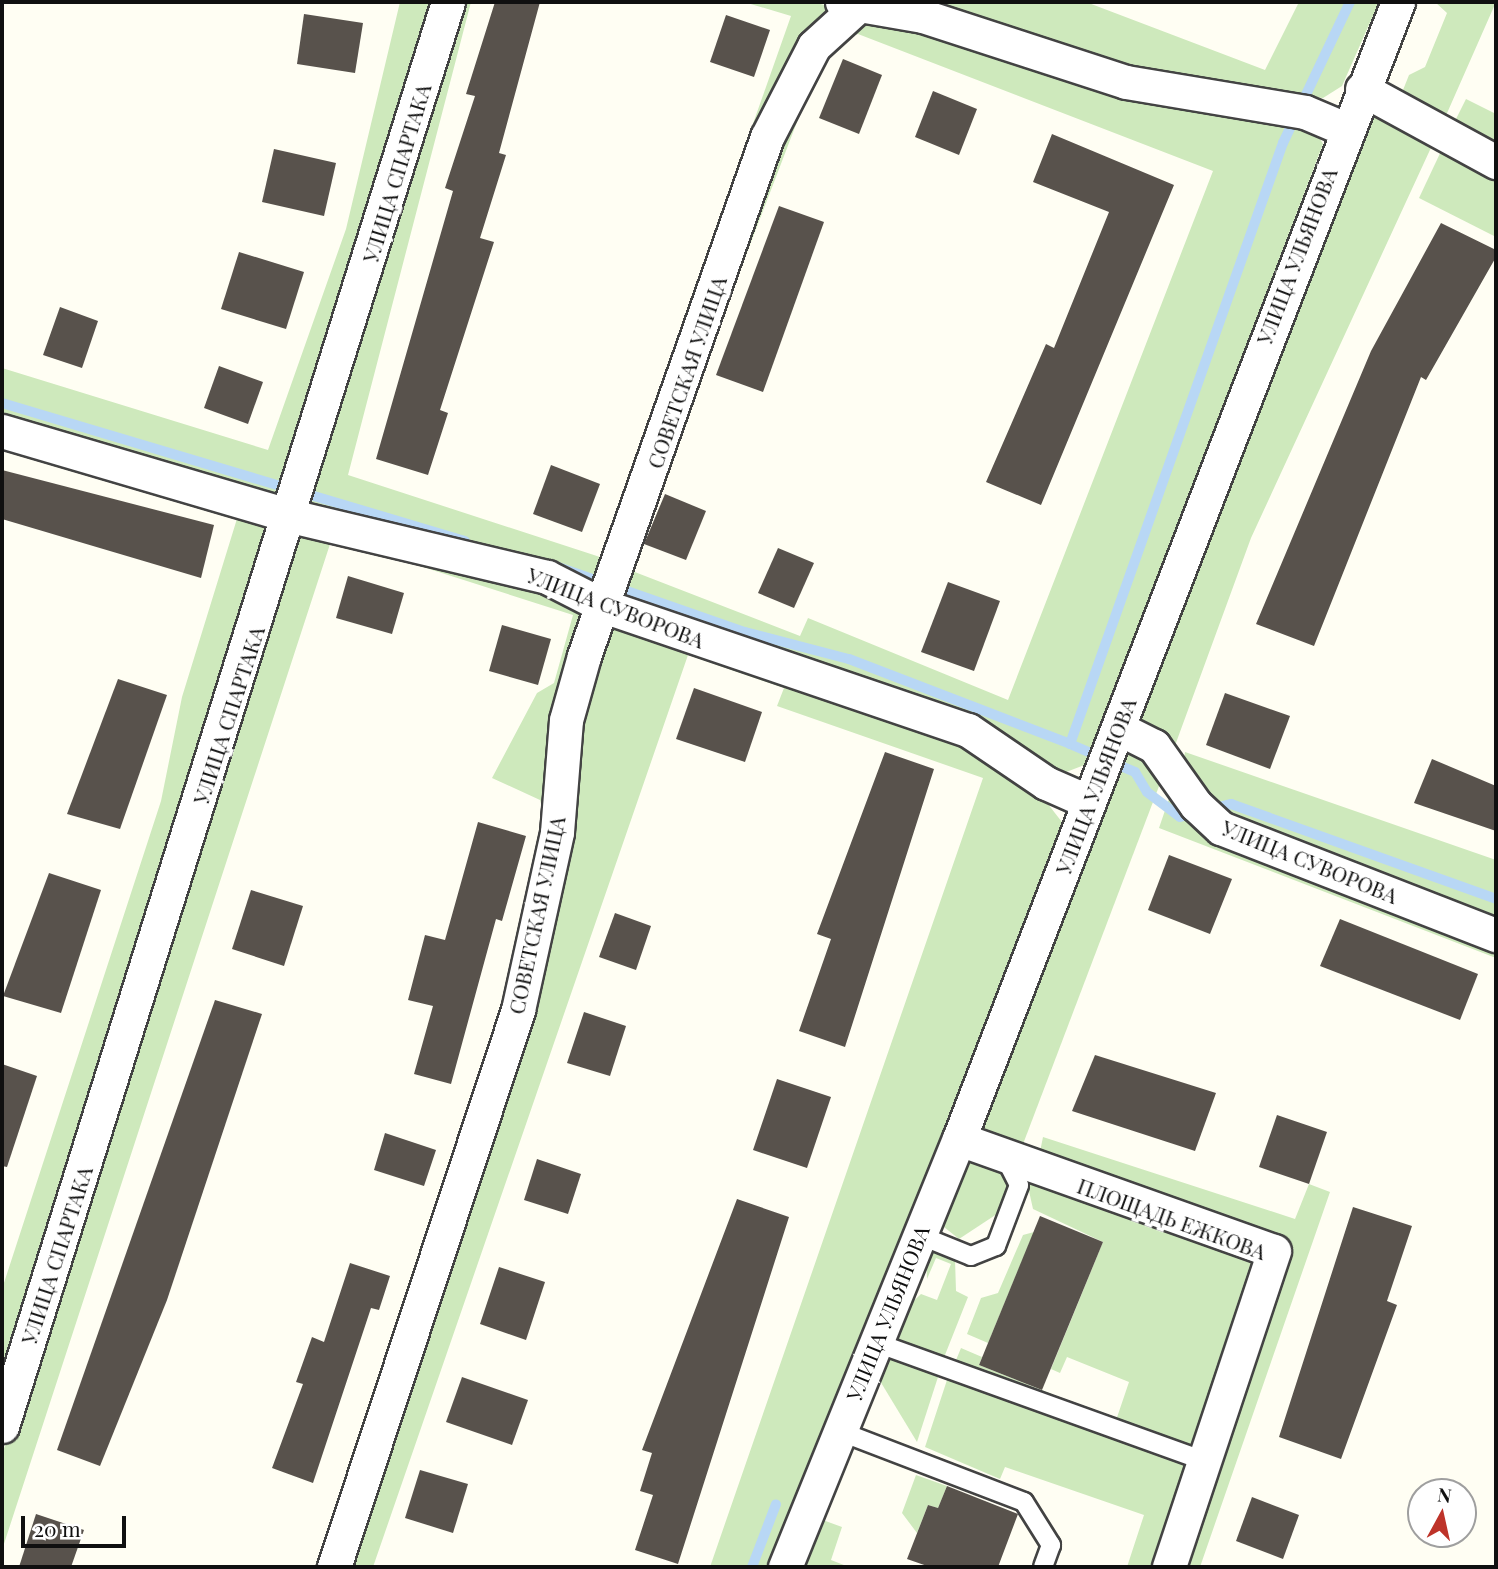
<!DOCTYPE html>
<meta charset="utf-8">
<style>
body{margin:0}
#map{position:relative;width:1498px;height:1569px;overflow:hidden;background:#fffef3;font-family:"Playfair Display",serif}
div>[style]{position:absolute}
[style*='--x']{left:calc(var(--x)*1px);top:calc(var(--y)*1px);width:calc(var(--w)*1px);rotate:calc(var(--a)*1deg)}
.green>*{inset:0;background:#cee9bc}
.stream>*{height:10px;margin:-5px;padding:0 5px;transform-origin:5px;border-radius:5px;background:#b8d7f5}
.building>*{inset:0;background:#58524c}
.roads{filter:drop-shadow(2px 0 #434343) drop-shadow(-2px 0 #434343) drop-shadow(0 2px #434343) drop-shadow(0 -2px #434343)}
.service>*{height:18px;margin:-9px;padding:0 9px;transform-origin:9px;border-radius:9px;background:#fff}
.minor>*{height:33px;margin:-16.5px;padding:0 16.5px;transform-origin:16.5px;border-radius:16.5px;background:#fff}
span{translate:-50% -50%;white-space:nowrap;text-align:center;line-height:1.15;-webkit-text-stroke:7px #fff;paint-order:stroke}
.street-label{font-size:21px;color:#101010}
.frame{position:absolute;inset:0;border:4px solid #101010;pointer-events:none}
.north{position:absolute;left:1407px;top:1478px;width:70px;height:70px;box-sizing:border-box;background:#fff;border:2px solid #9f9f9f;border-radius:50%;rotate:8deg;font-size:19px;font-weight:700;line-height:28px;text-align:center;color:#101010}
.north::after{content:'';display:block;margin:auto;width:24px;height:32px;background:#be3329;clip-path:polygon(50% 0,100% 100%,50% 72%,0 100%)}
.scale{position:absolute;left:21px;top:1516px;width:105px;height:32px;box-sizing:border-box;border:4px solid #101010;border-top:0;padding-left:9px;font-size:21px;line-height:24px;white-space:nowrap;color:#101010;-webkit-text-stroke:5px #fff;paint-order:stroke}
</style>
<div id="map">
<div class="green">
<i style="clip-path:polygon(400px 2px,440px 2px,285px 505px,2px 423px,2px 368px,268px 450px,346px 229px)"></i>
<i style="clip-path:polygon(456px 2px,471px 2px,348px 475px,600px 557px,791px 16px,744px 2px,813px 2px,840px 9px,808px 42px,605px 597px,303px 509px)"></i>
<i style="clip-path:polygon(934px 2px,1086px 2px,1265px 70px,1299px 2px,1379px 2px,1342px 86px,1323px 98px,1127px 74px,933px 11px)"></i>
<i style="clip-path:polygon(1435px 2px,1496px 2px,1444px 120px,1403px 90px,1409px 75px,1425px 67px,1447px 13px)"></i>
<i style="clip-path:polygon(876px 18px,1314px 128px,1323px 144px,1087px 764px,1061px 774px,615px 601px,627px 569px,800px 636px,808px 618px,1008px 700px,1213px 171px,858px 34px,826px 46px,646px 517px,776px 137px,820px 50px,854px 20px)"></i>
<i style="clip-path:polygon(1466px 99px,1496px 114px,1496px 149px,1453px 125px)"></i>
<i style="clip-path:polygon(1369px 114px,1404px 120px,1435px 139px,1251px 538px,1173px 751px,1138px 719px)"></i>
<i style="clip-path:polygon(1443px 147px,1496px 175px,1496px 237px,1419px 198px)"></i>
<i style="clip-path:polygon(240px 509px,267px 523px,275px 542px,2px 1400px,2px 1289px,161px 801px,182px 697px)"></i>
<i style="clip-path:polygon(305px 526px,546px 584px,597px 610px,511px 1008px,329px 1567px,315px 1567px,495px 1053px,549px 832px,540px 800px,492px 778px,537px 693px,554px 683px,573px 615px,332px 538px,2px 1550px,2px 1455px,292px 536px)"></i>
<i style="clip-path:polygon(610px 619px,964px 738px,1041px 795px,1065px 826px,770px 1567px,710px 1567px,983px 778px,777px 706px,784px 688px,688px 655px,373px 1567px,345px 1567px,526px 1015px,573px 720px)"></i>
<i style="clip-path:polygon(1126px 746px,1164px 773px,1020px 1152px,978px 1133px)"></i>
<i style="clip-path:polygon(1185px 752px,1496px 860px,1496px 924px,1227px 820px,1183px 764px)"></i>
<i style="clip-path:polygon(1174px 784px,1189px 809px,1496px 943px,1496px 958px,1159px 828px)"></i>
<i style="clip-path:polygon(1043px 1137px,1295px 1219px,1309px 1184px,1330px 1192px,1200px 1567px,1127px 1567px,1144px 1515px,1005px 1467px,1000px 1479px,925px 1447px,947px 1380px,1110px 1438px,1129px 1382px,1067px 1357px,1060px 1373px,1051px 1369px,1103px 1242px,1033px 1209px,1027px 1182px,1035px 1176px)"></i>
<i style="clip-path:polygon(968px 1155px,1000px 1167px,1010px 1189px,1003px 1210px,959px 1239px,939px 1223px)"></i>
<i style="clip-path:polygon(1034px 1232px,988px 1343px,967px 1334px,981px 1298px,998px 1293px,1023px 1235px)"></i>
<i style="clip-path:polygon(935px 1250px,955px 1259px,956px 1291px,968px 1297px,943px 1360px,890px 1341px,902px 1312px,921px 1294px,937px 1300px,951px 1264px,936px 1258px,927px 1279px,926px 1253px)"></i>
<i style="clip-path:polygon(961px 1348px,982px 1357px,979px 1365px,1052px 1394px,1049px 1402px,954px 1365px)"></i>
<i style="clip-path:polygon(885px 1355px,938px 1377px,917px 1442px,877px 1376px)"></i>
<i style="clip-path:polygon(916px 1475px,947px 1486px,938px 1508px,928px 1505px,917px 1533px,902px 1513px)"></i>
<i style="clip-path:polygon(820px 1519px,842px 1527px,831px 1560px,849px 1567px,801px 1567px)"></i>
</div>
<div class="stream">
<i style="--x:2;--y:403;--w:483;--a:16.6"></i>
<i style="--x:558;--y:567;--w:198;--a:19.2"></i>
<i style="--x:745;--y:632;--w:107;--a:14.6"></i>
<i style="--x:849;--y:659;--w:237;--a:21"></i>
<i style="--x:1070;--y:744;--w:71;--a:23.3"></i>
<i style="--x:1135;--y:772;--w:23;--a:59"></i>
<i style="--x:1147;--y:792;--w:41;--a:37.1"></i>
<i style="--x:1180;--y:817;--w:53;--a:-14.3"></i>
<i style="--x:1231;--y:804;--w:282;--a:19.7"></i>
<i style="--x:1070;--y:744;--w:638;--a:-70.49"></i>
<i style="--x:1283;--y:143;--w:156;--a:-64.6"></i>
<i style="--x:752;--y:1567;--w:67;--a:-69.1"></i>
</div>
<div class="building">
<i style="clip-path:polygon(495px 2px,540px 2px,499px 153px,506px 155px,480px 238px,494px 242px,440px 410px,448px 413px,428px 475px,376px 459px,453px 191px,445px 188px,475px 96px,466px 94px)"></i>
<i style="clip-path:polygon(304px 14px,363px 23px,355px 73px,297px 64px)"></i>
<i style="clip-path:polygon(726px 15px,770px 30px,754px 77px,710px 62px)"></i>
<i style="clip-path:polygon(843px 59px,882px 75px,859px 134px,819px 118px)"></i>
<i style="clip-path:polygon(933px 91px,977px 109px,959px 155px,915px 137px)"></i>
<i style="clip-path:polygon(1052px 134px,1174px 185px,1041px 505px,986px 482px,1046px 344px,1054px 348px,1109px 212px,1033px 182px)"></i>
<i style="clip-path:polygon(274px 149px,336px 163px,324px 216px,262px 202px)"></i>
<i style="clip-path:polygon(779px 206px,824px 222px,763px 392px,716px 375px)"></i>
<i style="clip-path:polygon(1441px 223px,1496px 250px,1496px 257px,1426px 380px,1421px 377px,1314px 646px,1256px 624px,1371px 351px)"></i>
<i style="clip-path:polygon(239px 252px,304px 272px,286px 329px,221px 309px)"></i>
<i style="clip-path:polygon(60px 307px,98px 321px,82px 368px,43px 355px)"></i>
<i style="clip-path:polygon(219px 366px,263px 382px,248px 424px,204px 408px)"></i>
<i style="clip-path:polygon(551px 465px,600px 484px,582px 532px,533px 514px)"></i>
<i style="clip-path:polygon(2px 470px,214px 525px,201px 578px,2px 519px)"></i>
<i style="clip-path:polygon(665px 494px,706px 511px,686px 560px,644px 544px)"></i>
<i style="clip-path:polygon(778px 548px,814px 563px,794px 608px,758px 593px)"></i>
<i style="clip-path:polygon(348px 576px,404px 593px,392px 634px,336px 618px)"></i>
<i style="clip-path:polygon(948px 582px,1000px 601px,974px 671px,921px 652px)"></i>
<i style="clip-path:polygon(502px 625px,551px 639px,538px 685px,489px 671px)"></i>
<i style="clip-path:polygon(118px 679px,167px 695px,120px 829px,67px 814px)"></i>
<i style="clip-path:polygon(694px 688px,762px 712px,745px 762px,676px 739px)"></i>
<i style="clip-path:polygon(1225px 693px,1290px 716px,1270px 769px,1206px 745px)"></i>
<i style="clip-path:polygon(885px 752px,934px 769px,845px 1047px,799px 1031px,831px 939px,817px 934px)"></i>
<i style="clip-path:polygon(1432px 759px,1496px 786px,1496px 831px,1414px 803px)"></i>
<i style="clip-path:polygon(478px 822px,526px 836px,502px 921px,496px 919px,451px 1084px,414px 1074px,433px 1006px,408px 1000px,425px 935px,445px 940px)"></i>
<i style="clip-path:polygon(1169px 855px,1232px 879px,1210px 934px,1148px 910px)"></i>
<i style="clip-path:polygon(49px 873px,101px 890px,61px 1013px,3px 996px)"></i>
<i style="clip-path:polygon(251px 890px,303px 906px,284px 966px,232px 949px)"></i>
<i style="clip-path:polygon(615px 913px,651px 926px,636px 970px,599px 957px)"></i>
<i style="clip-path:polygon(1340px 919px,1478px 974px,1460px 1020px,1320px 966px)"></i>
<i style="clip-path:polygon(215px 1000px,262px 1014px,167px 1300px,100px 1466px,57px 1450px)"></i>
<i style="clip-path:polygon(584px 1012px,626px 1026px,610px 1076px,567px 1063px)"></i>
<i style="clip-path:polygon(1095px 1055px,1216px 1093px,1195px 1151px,1072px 1111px)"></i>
<i style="clip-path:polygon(2px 1064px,37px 1076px,7px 1167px,2px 1166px)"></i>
<i style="clip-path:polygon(777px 1079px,831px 1097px,807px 1168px,753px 1150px)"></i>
<i style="clip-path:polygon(1277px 1115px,1327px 1132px,1309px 1184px,1259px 1167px)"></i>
<i style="clip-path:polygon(385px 1133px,436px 1150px,424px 1186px,374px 1170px)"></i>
<i style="clip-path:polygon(537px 1159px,581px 1174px,568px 1214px,524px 1200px)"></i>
<i style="clip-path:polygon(737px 1199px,789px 1217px,678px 1564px,635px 1550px,653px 1495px,640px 1491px,652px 1453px,642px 1450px)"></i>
<i style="clip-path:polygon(1353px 1207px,1412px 1226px,1387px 1301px,1397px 1305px,1341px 1459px,1279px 1437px)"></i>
<i style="clip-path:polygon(1040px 1216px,1103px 1242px,1042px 1390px,979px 1365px)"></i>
<i style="clip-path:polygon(350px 1263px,390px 1276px,379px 1310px,371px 1308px,313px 1483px,272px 1468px,303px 1384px,296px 1382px,312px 1337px,324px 1342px)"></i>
<i style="clip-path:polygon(499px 1267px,545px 1282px,526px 1340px,480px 1324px)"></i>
<i style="clip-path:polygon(462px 1377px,528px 1400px,512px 1445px,446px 1422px)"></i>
<i style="clip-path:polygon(420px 1470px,468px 1484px,453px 1533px,405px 1518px)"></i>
<i style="clip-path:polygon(947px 1486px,1018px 1514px,998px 1567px,930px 1567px,907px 1559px,928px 1505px,938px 1508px)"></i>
<i style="clip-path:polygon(1252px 1497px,1299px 1515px,1283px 1559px,1236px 1541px)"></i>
<i style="clip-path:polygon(36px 1514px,84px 1530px,71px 1567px,19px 1567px)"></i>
</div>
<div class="roads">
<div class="service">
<i style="--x:919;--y:1235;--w:56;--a:22"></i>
<i style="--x:971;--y:1256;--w:27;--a:-22"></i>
<i style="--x:996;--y:1246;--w:65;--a:-69.3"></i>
<i style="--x:1019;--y:1185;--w:29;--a:-117"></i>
<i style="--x:874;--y:1342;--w:352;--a:19.8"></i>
<i style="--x:839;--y:1431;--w:198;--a:21"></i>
<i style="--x:1024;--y:1502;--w:51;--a:57.9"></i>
<i style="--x:1051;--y:1545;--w:23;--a:110"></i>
</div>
<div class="minor">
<i style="--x:842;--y:2;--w:82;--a:9.8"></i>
<i style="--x:923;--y:16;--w:213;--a:18"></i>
<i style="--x:1126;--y:82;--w:181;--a:9.5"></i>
<i style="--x:1305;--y:112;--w:43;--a:23"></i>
<i style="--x:1362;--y:89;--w:153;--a:28.6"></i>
<i style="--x:2;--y:431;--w:301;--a:16.4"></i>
<i style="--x:291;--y:516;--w:263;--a:13.4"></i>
<i style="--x:547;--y:577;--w:66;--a:27"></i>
<i style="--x:606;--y:607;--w:382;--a:18.8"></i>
<i style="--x:968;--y:730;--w:94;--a:34.2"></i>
<i style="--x:1046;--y:783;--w:47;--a:23.8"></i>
<i style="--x:1118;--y:728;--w:40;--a:26.6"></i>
<i style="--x:1154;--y:746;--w:72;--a:54.6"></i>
<i style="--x:1196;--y:805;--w:34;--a:43"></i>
<i style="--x:1221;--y:828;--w:295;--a:21.3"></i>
<i style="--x:959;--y:1139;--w:334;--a:19.6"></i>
<i style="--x:1274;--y:1251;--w:333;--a:108.4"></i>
<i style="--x:2;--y:1426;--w:1492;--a:-72.61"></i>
<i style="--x:334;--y:1567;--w:587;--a:-71.72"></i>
<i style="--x:518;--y:1010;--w:182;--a:-77.6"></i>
<i style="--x:557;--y:832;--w:112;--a:-85.4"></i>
<i style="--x:566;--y:720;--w:66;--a:-74.3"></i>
<i style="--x:584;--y:656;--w:550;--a:-70.58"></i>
<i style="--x:767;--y:137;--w:102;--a:-62.7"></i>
<i style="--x:814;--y:46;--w:59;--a:-42.3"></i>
<i style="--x:785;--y:1567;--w:462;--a:-67.9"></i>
<i style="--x:959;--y:1139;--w:1219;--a:-68.89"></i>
</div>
</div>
<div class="street-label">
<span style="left:396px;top:173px;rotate:-73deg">УЛИЦА СПАРТАКА</span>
<span style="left:1296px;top:256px;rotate:-69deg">УЛИЦА УЛЬЯНОВА</span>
<span style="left:686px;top:372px;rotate:-71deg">СОВЕТСКАЯ УЛИЦА</span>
<span style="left:616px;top:607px;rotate:21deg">УЛИЦА СУВОРОВА</span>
<span style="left:228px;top:715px;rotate:-72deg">УЛИЦА СПАРТАКА</span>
<span style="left:1095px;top:786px;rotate:-69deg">УЛИЦА УЛЬЯНОВА</span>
<span style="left:1310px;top:861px;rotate:22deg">УЛИЦА СУВОРОВА</span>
<span style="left:536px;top:915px;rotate:-78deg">СОВЕТСКАЯ УЛИЦА</span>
<span style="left:1172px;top:1218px;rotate:20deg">ПЛОЩАДЬ ЕЖКОВА</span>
<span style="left:56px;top:1255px;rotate:-72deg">УЛИЦА СПАРТАКА</span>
<span style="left:887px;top:1313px;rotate:-68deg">УЛИЦА УЛЬЯНОВА</span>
</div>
<div class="frame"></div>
<div class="north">N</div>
<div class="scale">20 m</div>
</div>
